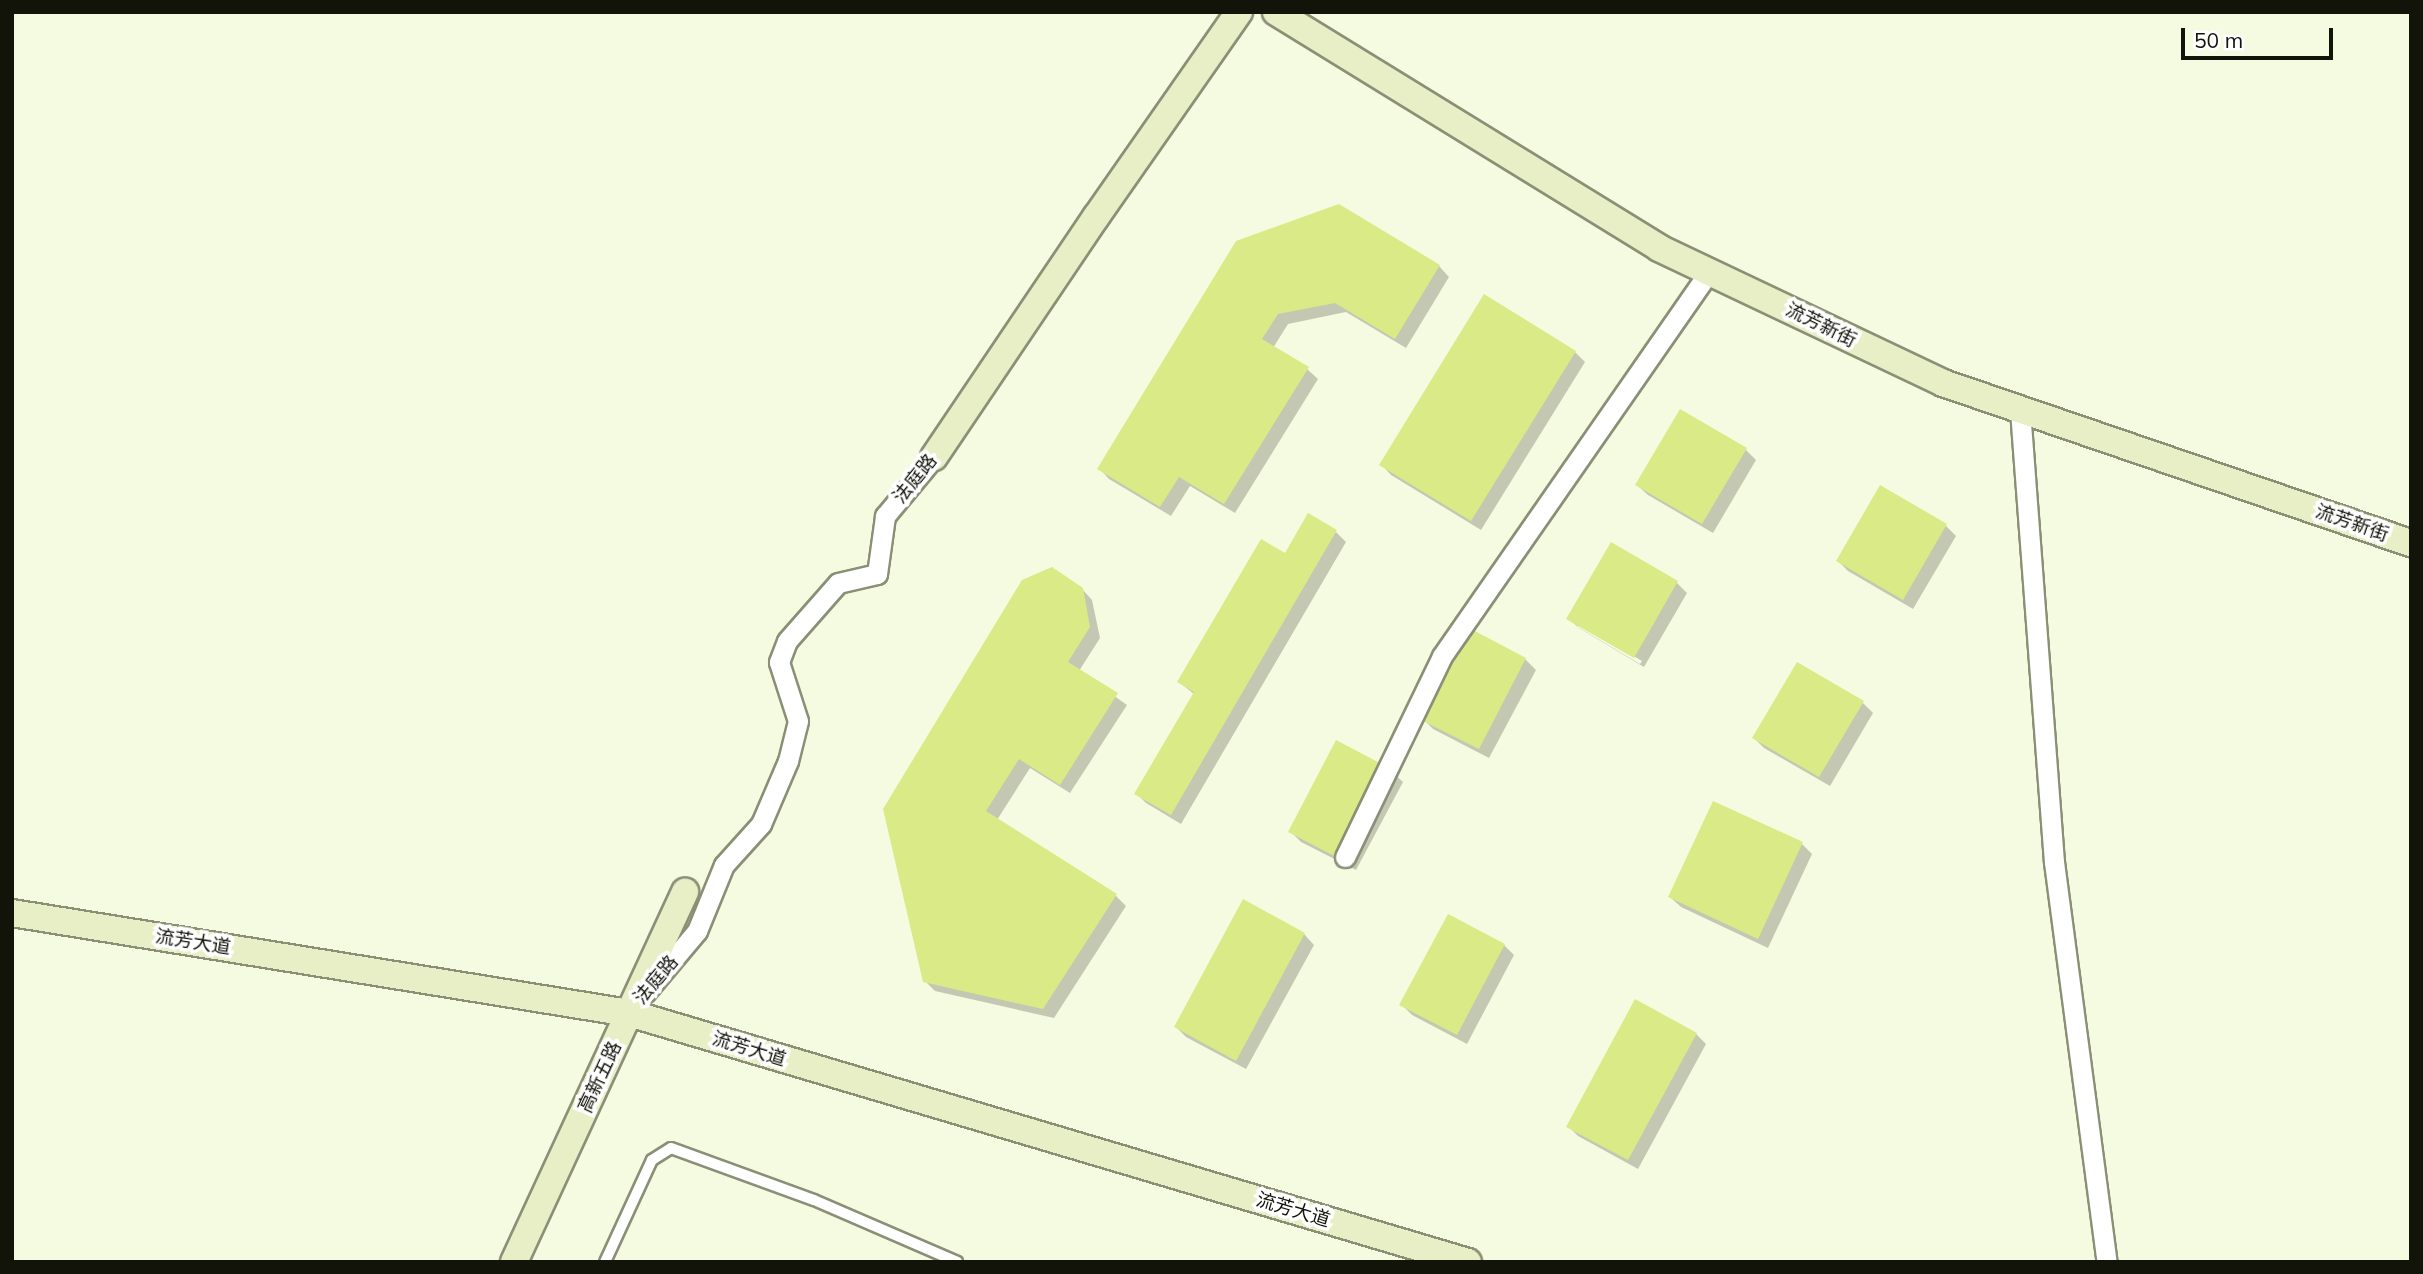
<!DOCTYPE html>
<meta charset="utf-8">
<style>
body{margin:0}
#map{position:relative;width:2423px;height:1274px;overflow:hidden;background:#f5fbe0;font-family:Mulish,"Noto Sans SC",sans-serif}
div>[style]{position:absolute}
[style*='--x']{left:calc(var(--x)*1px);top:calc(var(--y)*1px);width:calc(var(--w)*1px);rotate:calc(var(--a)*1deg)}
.shadow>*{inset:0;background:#0003}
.building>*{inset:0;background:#d9ea86}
.roads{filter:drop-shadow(2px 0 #8a8f76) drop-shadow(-2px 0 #8a8f76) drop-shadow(0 2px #8a8f76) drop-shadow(0 -2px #8a8f76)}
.lane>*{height:10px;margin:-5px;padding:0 5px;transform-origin:5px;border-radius:5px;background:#fff}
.street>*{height:19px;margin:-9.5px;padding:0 9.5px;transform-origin:9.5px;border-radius:9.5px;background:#fff}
.secondary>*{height:26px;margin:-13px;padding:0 13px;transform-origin:13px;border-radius:13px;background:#e8eec6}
span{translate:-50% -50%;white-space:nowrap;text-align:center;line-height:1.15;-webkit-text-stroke:7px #fff;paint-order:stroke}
.street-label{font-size:19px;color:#12140a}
.frame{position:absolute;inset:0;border:14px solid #12140a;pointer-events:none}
.scale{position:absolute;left:2181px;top:28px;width:152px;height:32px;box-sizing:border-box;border:4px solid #12140a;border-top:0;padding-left:9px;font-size:21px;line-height:24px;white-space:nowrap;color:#12140a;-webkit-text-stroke:5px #fff;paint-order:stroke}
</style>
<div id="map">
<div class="shadow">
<i style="clip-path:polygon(1339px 205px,1439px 266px,1449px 277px,1406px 348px,1346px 312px,1288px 324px,1273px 348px,1307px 369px,1318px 379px,1235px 513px,1190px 486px,1171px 516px,1109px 479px,1099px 468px)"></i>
<i style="clip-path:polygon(1575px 352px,1585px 362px,1481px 530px,1391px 475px,1381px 464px)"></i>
<i style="clip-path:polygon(1746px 450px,1756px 460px,1713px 533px,1648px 495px,1637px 485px)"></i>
<i style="clip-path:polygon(1881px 487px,1946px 526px,1956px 536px,1913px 609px,1848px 571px,1838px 561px)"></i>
<i style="clip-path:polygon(1336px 532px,1346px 542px,1181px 824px,1146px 803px,1136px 793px,1194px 694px,1179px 682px,1286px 555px)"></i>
<i style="clip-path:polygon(evenodd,1612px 545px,1677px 583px,1687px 593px,1644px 667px,1579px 628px,1568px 618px,1612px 545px,1578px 623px,1642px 661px,1640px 664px,1578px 627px,1578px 623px)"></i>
<i style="clip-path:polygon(1082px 589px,1092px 600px,1100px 638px,1079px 671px,1127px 705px,1070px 793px,1030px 768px,997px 820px,1116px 896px,1126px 906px,1054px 1018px,935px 991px,925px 981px,884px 810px)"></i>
<i style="clip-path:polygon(1470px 631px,1525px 659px,1536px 670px,1489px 758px,1433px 729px,1423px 719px)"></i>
<i style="clip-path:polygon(1863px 703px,1873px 713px,1830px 786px,1764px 748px,1754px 738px)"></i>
<i style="clip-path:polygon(1392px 772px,1403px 782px,1356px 870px,1301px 842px,1291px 832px)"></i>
<i style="clip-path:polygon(1802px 844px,1812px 854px,1768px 948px,1681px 907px,1670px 897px)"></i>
<i style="clip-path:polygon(1244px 902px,1304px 934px,1314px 945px,1246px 1069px,1186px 1037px,1176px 1027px)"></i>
<i style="clip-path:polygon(1504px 945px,1514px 955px,1467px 1044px,1412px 1015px,1402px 1005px)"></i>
<i style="clip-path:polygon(1696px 1034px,1706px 1044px,1638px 1169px,1578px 1136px,1568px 1126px)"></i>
</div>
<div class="building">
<i style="clip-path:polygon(1339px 204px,1440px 265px,1395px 339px,1335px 303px,1278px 314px,1262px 339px,1309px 367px,1224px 504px,1179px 477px,1160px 507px,1097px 469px,1236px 241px)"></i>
<i style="clip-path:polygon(1484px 294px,1576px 351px,1471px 521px,1379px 465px)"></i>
<i style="clip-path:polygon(1680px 409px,1747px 448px,1702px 524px,1635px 485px)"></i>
<i style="clip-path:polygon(1880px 485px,1947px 524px,1903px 600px,1836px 561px)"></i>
<i style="clip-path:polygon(1308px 513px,1337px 530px,1171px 815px,1134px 794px,1194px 692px,1177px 682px,1261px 539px,1285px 553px)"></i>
<i style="clip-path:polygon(1611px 542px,1678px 581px,1634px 658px,1566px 619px)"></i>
<i style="clip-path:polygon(1052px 567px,1083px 588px,1090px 627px,1068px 662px,1118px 693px,1060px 785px,1019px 759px,986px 811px,1117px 894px,1043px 1009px,923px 982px,883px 809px,1022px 580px)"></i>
<i style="clip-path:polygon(1469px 628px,1526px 658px,1479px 749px,1421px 720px)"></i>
<i style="clip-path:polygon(1797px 662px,1864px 701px,1819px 777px,1752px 738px)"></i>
<i style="clip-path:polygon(1336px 740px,1393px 770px,1346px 862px,1288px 832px)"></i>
<i style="clip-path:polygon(1713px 801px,1803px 842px,1758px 939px,1668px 897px)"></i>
<i style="clip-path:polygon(1243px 899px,1305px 933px,1236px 1061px,1174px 1027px)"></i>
<i style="clip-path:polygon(1448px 914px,1505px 944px,1457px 1035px,1399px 1005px)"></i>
<i style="clip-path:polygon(1635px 999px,1697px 1033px,1628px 1160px,1566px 1127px)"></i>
</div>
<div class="roads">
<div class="lane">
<i style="--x:605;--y:1262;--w:112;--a:-65.3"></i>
<i style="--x:652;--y:1160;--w:22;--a:-32"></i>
<i style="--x:671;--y:1148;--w:152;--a:20"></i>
<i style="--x:814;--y:1200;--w:156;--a:23.4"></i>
</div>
<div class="street">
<i style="--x:2020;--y:410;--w:453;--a:85.7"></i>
<i style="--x:2054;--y:862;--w:403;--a:82.5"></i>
<i style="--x:1345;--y:857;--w:223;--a:-64.2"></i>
<i style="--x:1442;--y:656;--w:468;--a:-55.2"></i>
<i style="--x:645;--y:993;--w:81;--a:-50"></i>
<i style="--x:697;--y:931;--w:71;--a:-67.8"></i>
<i style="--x:724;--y:865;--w:55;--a:-47.9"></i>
<i style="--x:761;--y:824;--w:69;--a:-66.8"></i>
<i style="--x:788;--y:761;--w:41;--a:-76"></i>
<i style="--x:798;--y:721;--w:62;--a:-107.9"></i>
<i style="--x:779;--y:662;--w:22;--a:-69"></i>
<i style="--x:787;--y:641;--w:77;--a:-48.7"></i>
<i style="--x:838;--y:583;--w:40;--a:-13"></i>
<i style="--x:877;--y:574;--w:59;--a:-82.1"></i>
<i style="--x:885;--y:516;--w:77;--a:-50.3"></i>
</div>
<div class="secondary">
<i style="--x:1276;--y:12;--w:450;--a:31.6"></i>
<i style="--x:1659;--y:248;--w:314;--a:25.4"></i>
<i style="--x:1943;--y:383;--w:495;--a:18.9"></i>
<i style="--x:934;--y:457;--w:290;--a:-56"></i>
<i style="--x:1096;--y:217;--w:250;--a:-55.1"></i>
<i style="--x:12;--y:913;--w:625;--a:9.21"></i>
<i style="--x:629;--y:1013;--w:875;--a:16.53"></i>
<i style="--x:514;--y:1262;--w:408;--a:-65.2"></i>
</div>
</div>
<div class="street-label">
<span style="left:1821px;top:325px;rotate:26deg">流芳新街</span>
<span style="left:915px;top:479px;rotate:-51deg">法庭路</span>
<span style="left:2352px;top:523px;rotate:19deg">流芳新街</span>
<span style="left:193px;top:942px;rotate:9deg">流芳大道</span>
<span style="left:656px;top:980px;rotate:-50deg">法庭路</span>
<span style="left:749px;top:1049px;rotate:17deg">流芳大道</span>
<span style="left:600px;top:1077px;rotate:-65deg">高新五路</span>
<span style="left:1293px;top:1210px;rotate:17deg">流芳大道</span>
</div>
<div class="frame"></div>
<div class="scale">50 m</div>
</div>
